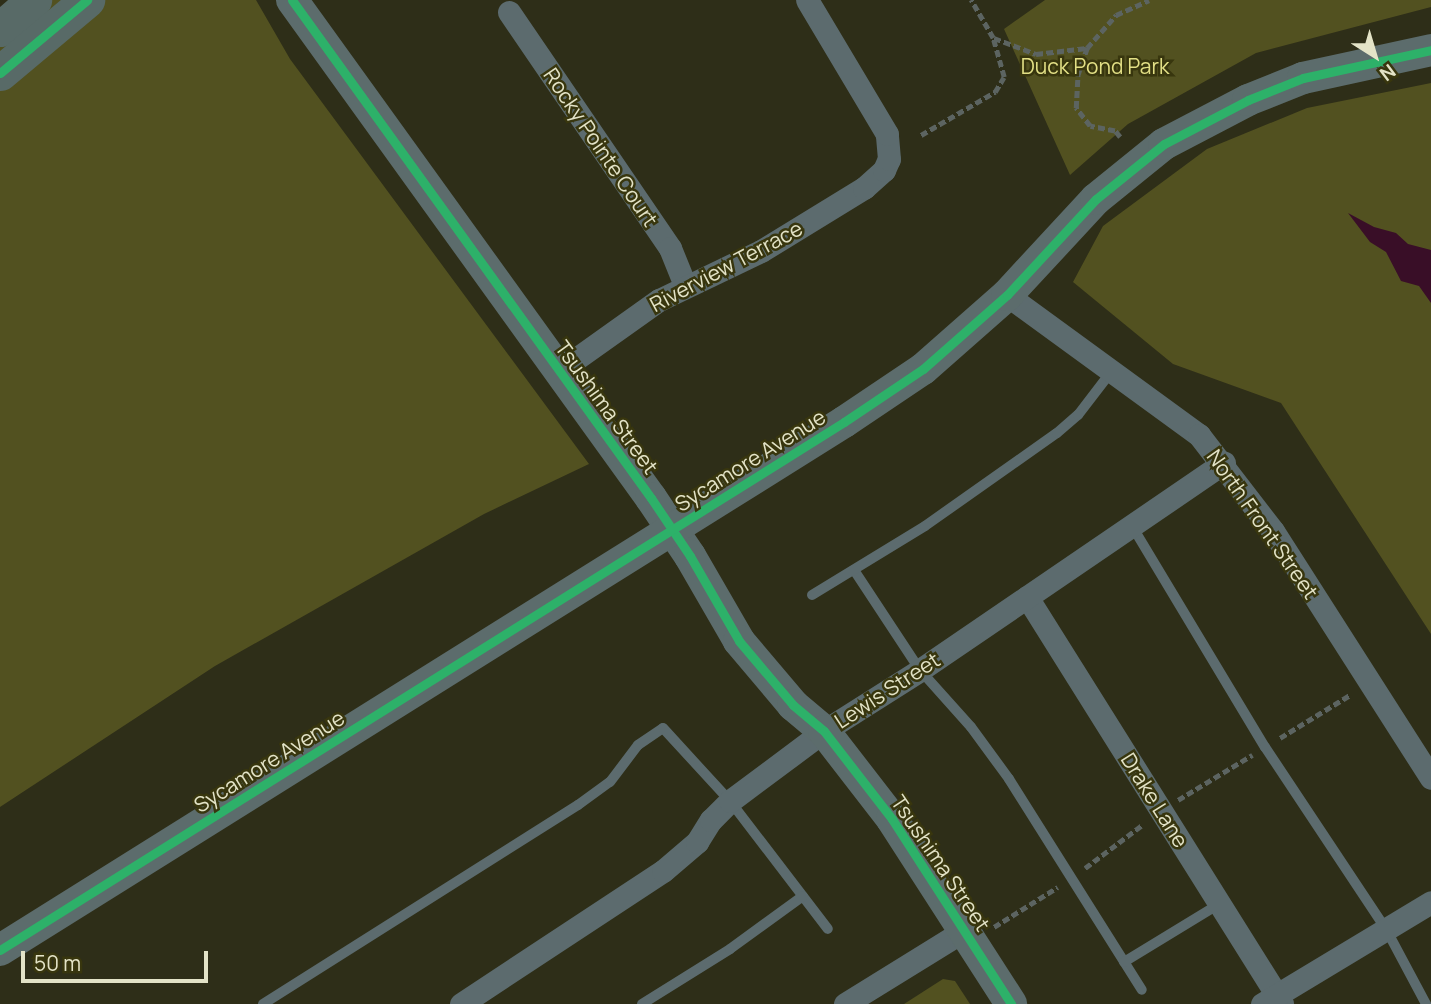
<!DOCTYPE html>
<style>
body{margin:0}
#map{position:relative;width:1431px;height:1004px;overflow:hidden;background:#2e2e18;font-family:Manrope,sans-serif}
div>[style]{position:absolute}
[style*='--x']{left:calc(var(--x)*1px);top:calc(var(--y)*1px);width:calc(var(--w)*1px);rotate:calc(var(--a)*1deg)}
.green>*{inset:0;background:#525120}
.water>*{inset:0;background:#390e27}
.path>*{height:4.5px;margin-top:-2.25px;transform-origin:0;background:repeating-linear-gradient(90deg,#5c6461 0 7px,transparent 0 10.5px)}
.lane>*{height:10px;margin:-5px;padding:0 5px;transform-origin:5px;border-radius:5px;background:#5c6b6e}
.street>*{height:23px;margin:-11.5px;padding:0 11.5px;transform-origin:11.5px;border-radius:11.5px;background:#5c6b6e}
.secondary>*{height:32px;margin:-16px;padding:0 16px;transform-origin:16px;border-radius:16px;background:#5c6c6c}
.primary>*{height:35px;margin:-17.5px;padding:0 17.5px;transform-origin:17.5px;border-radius:17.5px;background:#586a67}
.cycleway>*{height:9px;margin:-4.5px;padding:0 4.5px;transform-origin:4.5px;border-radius:4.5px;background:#2db169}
span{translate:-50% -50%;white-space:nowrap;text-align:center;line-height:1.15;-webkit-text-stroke:5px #38360e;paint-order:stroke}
.park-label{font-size:21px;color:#e2df85}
.street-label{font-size:21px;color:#e3e3c7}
.north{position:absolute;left:1340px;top:21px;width:70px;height:70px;-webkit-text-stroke:5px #38360e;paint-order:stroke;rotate:143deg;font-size:19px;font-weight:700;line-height:28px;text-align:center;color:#e3e3c7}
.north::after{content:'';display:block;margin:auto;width:24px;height:32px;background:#e3e3c7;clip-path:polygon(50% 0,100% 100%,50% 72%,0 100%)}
.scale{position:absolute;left:21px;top:951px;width:187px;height:32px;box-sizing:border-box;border:4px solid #e3e3c7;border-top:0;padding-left:9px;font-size:21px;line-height:24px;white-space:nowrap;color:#e3e3c7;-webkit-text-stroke:5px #38360e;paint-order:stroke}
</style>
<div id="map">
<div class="green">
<i style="clip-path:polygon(37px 0,256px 0,290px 59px,589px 464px,484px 514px,215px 666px,0 807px,0 33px)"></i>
<i style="clip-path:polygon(1045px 0,1431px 0,1431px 7px,1256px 53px,1128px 124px,1070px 175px,1004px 29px)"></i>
<i style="clip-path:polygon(1431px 83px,1431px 634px,1281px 403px,1173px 364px,1073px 282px,1103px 226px,1207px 149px,1307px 108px)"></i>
<i style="clip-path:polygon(943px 979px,955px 981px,970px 1004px,904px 1004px)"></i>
</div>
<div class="water">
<i style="clip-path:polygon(1348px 213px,1374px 227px,1396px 233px,1408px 244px,1431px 250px,1431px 303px,1419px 286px,1401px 281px,1386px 252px,1370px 242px)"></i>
</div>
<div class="path">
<i style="--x:994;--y:38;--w:45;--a:20.9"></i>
<i style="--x:1036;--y:54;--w:51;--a:-6.7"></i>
<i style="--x:921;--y:135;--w:86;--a:-30.2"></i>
<i style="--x:995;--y:92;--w:17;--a:-59"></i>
<i style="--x:1004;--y:77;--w:41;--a:-105.8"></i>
<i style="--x:993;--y:38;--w:44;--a:-120.1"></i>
<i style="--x:1120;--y:137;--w:8;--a:-130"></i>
<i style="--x:1115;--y:131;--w:25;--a:-169"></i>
<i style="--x:1090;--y:126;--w:23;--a:-128"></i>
<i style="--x:1076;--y:108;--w:34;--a:-87"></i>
<i style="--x:1078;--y:74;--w:28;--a:-71"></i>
<i style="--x:1087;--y:48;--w:44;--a:-48.7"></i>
<i style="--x:1116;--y:15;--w:36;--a:-24"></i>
<i style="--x:1280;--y:738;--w:82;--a:-31.6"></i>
<i style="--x:1178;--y:800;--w:87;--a:-31.3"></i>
<i style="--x:1085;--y:868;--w:71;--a:-37"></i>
<i style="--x:994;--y:927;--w:75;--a:-32"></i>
</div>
<div class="lane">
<i style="--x:1132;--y:526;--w:258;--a:59"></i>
<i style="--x:1265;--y:747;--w:219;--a:56.4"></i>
<i style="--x:1386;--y:929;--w:85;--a:61.9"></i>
<i style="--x:854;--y:570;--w:120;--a:56.6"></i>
<i style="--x:920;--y:670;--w:76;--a:48.2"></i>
<i style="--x:971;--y:727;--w:64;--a:53.8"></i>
<i style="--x:1009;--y:779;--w:249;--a:57.8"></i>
<i style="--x:812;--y:595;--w:132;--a:-31.4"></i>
<i style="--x:925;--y:526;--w:161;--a:-35.2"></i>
<i style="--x:1057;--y:433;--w:28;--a:-41"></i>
<i style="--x:1078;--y:415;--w:54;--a:-52.5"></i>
<i style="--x:1124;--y:962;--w:111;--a:-31.4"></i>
<i style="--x:263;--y:1004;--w:373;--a:-32.3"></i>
<i style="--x:578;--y:805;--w:39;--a:-36"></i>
<i style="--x:610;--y:782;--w:46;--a:-52.9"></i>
<i style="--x:638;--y:745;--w:30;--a:-34"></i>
<i style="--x:663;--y:728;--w:99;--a:47.5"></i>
<i style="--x:730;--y:801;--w:161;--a:52.6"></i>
<i style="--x:642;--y:1004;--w:104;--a:-32"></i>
<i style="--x:730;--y:949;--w:90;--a:-36"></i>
</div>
<div class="street">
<i style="--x:509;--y:12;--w:286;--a:55.7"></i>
<i style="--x:670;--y:248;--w:40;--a:68"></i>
<i style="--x:1007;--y:295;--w:238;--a:36.1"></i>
<i style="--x:1199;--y:435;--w:121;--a:52.4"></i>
<i style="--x:1273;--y:531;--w:293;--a:57.4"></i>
<i style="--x:559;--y:371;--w:123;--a:-35.4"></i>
<i style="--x:659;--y:300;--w:113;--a:-25.7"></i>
<i style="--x:761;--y:251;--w:121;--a:-31.5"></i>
<i style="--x:864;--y:188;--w:27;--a:-42"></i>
<i style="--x:884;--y:170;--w:12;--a:-66"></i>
<i style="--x:889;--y:159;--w:25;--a:-95"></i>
<i style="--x:887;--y:134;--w:156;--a:-120.8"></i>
<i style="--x:1027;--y:597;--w:480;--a:57.9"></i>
<i style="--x:461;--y:1004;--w:242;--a:-33.4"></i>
<i style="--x:663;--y:871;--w:45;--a:-40.5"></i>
<i style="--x:697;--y:842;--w:26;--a:-58"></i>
<i style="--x:711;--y:820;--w:27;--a:-45"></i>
<i style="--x:730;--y:801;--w:117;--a:-36.7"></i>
<i style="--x:824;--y:731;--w:114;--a:-32.4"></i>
<i style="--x:920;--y:670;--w:368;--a:-34.3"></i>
<i style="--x:845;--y:1004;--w:141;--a:-31.7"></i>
<i style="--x:1262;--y:1004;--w:197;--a:-31.1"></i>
</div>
<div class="secondary">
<i style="--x:292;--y:0;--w:614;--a:54.21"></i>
<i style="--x:651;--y:498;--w:70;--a:56.1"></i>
<i style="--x:690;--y:556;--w:98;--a:60"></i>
<i style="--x:739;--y:641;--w:84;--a:49.8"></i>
<i style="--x:793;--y:705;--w:40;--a:40"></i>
<i style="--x:824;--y:731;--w:111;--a:52.3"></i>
<i style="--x:892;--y:819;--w:220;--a:57.2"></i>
<i style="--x:0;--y:950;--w:996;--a:-32.03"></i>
<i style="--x:844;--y:422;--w:95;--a:-33.9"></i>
<i style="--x:923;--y:369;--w:112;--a:-41.4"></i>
<i style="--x:1007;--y:295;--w:131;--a:-47.2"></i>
<i style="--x:1096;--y:199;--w:87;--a:-39"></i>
<i style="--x:1164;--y:144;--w:95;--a:-27.6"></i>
<i style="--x:1248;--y:100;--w:59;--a:-21.8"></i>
<i style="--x:1303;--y:78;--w:131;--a:-12.3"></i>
</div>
<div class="primary">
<i style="--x:0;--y:29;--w:45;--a:-40.5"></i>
<i style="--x:0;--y:73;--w:114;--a:-40"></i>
</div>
<div class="cycleway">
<i style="--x:292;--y:0;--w:614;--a:54.21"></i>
<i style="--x:651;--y:498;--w:70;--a:56.1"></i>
<i style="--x:690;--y:556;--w:98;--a:60"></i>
<i style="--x:739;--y:641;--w:84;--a:49.8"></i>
<i style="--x:793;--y:705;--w:40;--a:40"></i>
<i style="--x:824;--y:731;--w:111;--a:52.3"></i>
<i style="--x:892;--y:819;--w:220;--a:57.2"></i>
<i style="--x:0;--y:73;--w:114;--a:-40"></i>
<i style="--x:0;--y:950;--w:996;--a:-32.03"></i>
<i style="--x:844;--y:422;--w:95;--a:-33.9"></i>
<i style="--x:923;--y:369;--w:112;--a:-41.4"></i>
<i style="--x:1007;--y:295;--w:131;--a:-47.2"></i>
<i style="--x:1096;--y:199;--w:87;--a:-39"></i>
<i style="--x:1164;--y:144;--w:95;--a:-27.6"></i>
<i style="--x:1248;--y:100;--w:59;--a:-21.8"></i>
<i style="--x:1303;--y:78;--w:131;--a:-12.3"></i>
</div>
<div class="park-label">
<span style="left:1095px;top:66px">Duck Pond Park</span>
</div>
<div class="street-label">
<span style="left:601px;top:147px;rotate:56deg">Rocky Pointe Court</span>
<span style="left:726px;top:266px;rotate:-28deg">Riverview Terrace</span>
<span style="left:607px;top:407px;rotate:54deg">Tsushima Street</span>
<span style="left:750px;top:460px;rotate:-32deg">Sycamore Avenue</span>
<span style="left:1263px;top:524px;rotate:55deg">North Front Street</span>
<span style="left:887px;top:690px;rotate:-33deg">Lewis Street</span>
<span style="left:269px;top:761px;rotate:-32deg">Sycamore Avenue</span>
<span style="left:1155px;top:800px;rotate:58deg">Drake Lane</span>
<span style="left:941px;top:863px;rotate:56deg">Tsushima Street</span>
</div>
<div class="north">N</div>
<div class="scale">50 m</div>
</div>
